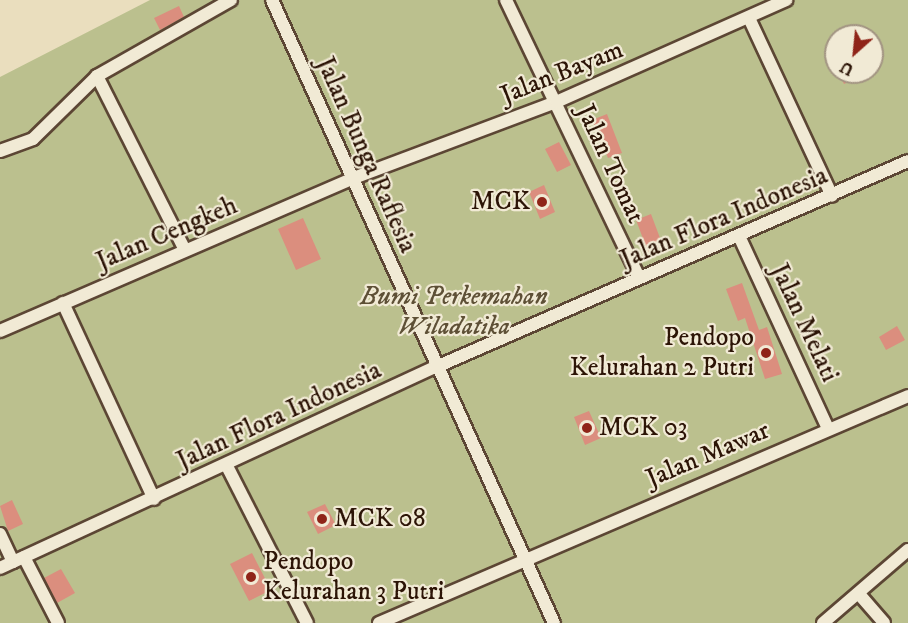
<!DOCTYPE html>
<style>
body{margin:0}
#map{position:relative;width:908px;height:623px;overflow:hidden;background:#eadebe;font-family:"IM FELL DW Pica",serif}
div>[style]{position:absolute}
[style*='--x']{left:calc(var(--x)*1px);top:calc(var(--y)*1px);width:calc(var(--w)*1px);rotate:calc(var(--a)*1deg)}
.green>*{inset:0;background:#bbc08e}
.building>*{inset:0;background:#db8e7e}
.roads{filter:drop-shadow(2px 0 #5c4634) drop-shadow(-2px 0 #5c4634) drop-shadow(0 2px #5c4634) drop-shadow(0 -2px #5c4634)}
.minor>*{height:12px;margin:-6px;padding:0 6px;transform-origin:6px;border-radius:6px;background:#f1ead5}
.dots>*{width:16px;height:16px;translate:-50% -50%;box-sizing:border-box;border:3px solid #f1ead5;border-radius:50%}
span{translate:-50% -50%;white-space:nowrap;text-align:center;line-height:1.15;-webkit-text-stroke:4.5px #f1ead5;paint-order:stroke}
.street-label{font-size:26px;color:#2c1406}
.poi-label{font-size:26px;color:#2c1406}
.right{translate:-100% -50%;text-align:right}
.left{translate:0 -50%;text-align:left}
.park-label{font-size:26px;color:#5e5036;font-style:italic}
.north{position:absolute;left:824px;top:24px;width:60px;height:60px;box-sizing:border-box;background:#f1ead5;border:2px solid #a29482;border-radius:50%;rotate:207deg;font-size:16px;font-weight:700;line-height:24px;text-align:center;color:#2c1406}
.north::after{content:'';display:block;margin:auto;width:21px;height:27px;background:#8f2418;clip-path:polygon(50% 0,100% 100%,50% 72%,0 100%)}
</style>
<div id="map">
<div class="green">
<i style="clip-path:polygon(evenodd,150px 0,908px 0,908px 623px,0 623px,0 77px,150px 0,836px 36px,872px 36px,872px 72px,836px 72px,836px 36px)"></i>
</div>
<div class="building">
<i style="clip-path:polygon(179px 6px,184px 17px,160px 30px,154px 18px)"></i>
<i style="clip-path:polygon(838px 72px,867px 72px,844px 84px)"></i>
<i style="clip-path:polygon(607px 114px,622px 153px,608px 158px,592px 120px)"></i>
<i style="clip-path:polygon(559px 142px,571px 165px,557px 172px,545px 149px)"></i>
<i style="clip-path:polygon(544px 185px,555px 212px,540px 219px,529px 192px)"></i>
<i style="clip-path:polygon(651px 214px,663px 246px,648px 252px,636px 220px)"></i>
<i style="clip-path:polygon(303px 218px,321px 259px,296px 270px,278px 229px)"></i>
<i style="clip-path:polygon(742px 283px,759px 330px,767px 327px,782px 374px,765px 379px,745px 318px,738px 321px,726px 289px)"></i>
<i style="clip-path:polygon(897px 326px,905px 340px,886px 350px,879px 337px)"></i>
<i style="clip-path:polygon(589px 411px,601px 438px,585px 445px,574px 417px)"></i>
<i style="clip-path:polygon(12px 500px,23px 524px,8px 531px,0 506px)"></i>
<i style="clip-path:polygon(325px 504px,336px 525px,318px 534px,307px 512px)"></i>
<i style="clip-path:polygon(252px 553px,271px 590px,249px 601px,230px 564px)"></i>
<i style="clip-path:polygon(61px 569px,75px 593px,57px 603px,44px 578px)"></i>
</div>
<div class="roads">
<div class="minor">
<i style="--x:272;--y:0;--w:684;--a:65.65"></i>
<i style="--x:506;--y:0;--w:308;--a:64.4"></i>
<i style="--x:749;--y:18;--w:196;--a:65"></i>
<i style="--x:97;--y:76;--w:195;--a:63.2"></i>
<i style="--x:0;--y:151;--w:35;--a:-20"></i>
<i style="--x:33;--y:139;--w:90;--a:-44.5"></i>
<i style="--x:97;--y:76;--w:154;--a:-29.6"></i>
<i style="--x:739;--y:236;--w:213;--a:65.2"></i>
<i style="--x:63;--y:303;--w:216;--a:65.1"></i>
<i style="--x:0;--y:331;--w:382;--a:-23.4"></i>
<i style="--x:351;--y:179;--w:219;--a:-20.6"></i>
<i style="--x:556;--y:102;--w:252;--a:-23.9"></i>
<i style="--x:227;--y:466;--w:176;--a:63"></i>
<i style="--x:0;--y:534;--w:31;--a:65"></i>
<i style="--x:24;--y:557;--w:74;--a:62.7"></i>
<i style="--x:0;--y:568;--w:480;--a:-24.8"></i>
<i style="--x:436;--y:367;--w:515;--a:-23.58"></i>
<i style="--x:859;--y:594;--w:38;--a:49"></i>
<i style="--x:379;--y:623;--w:576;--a:-23.22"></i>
<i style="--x:823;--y:623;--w:112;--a:-40.7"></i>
</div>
</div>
<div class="dots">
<i style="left:542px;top:202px;background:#8f2418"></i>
<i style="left:766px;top:353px;background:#8f2418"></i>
<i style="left:587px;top:428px;background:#8f2418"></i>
<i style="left:322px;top:519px;background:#8f2418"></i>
<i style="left:251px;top:577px;background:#8f2418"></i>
</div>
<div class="street-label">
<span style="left:562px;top:73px;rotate:-22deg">Jalan Bayam</span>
<span style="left:366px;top:155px;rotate:66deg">Jalan Bunga Raflesia</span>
<span style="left:610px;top:164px;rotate:65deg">Jalan Tomat</span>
<span style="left:724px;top:218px;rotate:-23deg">Jalan Flora Indonesia</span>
<span style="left:167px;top:234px;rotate:-23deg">Jalan Cengkeh</span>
<span style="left:804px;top:323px;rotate:65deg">Jalan Melati</span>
<span style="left:279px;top:416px;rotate:-25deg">Jalan Flora Indonesia</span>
<span style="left:708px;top:455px;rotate:-23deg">Jalan Mawar</span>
</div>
<div class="poi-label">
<span class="right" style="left:530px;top:202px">MCK</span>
<span class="right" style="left:754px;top:353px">Pendopo<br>Kelurahan 2 Putri</span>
<span class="left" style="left:599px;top:428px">MCK 03</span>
<span class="left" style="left:334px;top:519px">MCK 08</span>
<span class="left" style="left:263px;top:577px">Pendopo<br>Kelurahan 3 Putri</span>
</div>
<div class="park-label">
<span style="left:454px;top:312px">Bumi Perkemahan<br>Wiladatika</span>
</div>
<div class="north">U</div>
</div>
